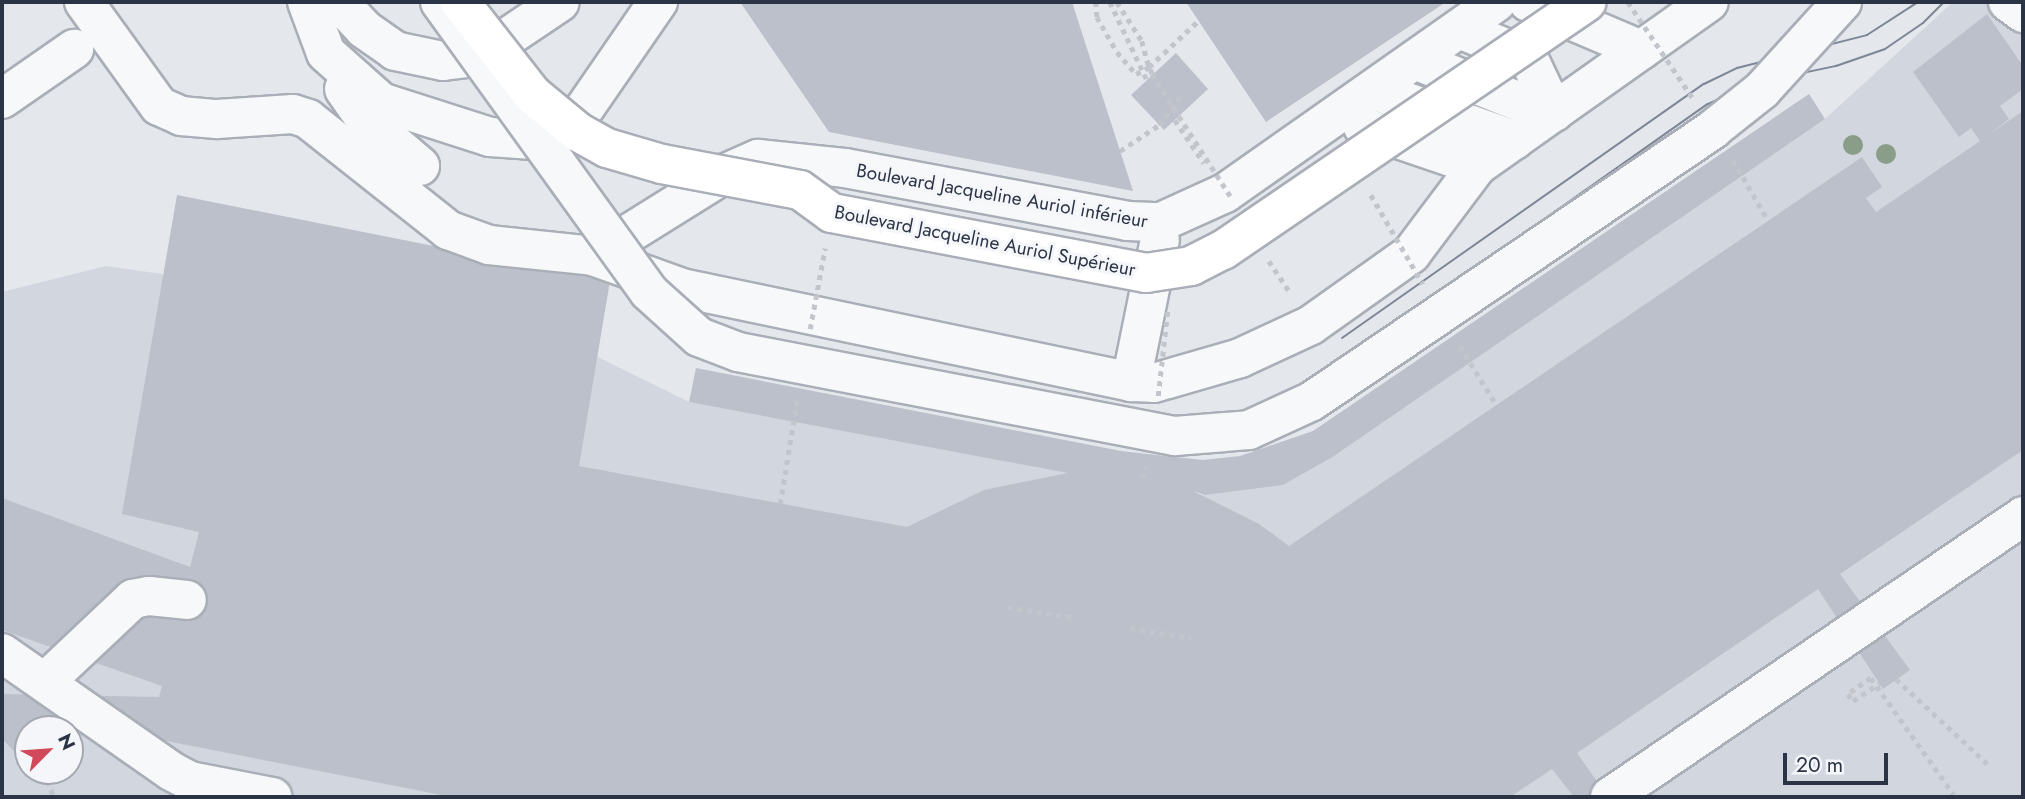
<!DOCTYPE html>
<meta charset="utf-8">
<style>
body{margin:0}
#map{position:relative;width:2025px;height:799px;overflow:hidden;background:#e4e7ec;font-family:Jost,sans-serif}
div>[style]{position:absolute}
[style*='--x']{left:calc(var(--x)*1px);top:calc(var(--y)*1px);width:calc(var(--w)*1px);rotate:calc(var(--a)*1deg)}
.built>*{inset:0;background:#d2d6de}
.building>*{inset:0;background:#bbc0ca}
.path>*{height:4.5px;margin-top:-2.25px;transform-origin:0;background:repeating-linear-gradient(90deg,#c2c5cb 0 5px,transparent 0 10px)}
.roads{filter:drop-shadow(2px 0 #a9aeb7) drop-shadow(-2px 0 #a9aeb7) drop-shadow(0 2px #a9aeb7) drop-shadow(0 -2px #a9aeb7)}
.minor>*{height:38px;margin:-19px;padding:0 19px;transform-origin:19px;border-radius:19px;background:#f7f8fa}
.tram>*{height:2px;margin:-1px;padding:0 1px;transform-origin:1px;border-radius:1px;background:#7d8696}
.path-bridge>*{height:4.5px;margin-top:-2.25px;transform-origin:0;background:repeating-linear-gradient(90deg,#c2c5cb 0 5px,transparent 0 10px)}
.bridges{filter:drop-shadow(2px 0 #a9aeb7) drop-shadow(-2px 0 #a9aeb7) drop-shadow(0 2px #a9aeb7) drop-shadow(0 -2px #a9aeb7)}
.minor-bridge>*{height:38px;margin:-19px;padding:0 19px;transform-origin:19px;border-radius:19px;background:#f7f8fa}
.major-bridge>*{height:38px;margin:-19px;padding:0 19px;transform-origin:19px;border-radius:19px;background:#fff}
.trees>*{width:20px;height:20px;margin:-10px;border-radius:50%;background:#899d89}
span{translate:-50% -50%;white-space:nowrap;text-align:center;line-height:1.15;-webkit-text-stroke:6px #f4f6f9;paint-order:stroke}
.street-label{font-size:19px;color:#2b3445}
.frame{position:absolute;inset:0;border:4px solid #2b3445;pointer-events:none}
.north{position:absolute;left:14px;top:715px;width:70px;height:70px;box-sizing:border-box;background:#f4f6f9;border:2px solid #a4a8b1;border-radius:50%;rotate:65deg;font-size:19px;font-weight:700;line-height:28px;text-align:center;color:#2b3445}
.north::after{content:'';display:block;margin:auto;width:24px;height:32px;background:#d1495b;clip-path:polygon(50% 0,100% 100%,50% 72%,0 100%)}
.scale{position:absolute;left:1783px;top:753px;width:105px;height:32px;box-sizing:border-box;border:4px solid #2b3445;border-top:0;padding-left:9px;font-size:21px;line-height:24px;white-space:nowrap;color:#2b3445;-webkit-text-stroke:5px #f4f6f9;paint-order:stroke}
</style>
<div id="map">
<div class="built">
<i style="clip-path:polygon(evenodd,1953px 2px,2023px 2px,2023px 797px,2px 797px,2px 292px,106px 266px,539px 328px,689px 402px,1205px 495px,1283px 485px,1331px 458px,1825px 119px,1953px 2px,28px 729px,70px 729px,70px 771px,28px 771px,28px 729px)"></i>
</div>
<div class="building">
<i style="clip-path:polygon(740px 2px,1072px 2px,1133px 191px,829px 132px)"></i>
<i style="clip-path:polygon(1186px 2px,1446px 2px,1266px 122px)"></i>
<i style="clip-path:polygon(1987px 14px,2023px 66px,2023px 89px,2000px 106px,2009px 119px,1989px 134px,2023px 111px,2023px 450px,1840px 574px,1910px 670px,1883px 689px,1818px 589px,1577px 753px,1608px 797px,1574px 797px,1552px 769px,1510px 797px,452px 797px,151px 738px,28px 729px,28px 748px,20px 757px,2px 739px,2px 694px,159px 697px,162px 686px,2px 630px,2px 498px,190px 567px,199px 532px,122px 514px,177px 195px,610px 281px,579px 466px,907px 527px,984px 490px,1068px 473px,689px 402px,696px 368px,1121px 451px,1203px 460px,1240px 456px,1313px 431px,1809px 94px,1825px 119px,1331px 458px,1283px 485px,1205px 495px,1193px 491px,1259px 524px,1289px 546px,1862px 157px,1882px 187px,1866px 198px,1876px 212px,1980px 141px,1971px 128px,1959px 137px,1913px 72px)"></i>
<i style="clip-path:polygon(1176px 53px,1208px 89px,1164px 130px,1131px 95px)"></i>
</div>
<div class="path">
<i style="--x:1110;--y:2;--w:86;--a:64.6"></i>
<i style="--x:1117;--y:2;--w:46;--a:57.3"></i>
<i style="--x:1142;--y:41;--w:27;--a:75"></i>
<i style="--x:1152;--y:74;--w:8;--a:-113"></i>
<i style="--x:1149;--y:67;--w:67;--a:-43.2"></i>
<i style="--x:1175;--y:120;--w:52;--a:56"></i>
<i style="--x:1120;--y:151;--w:47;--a:-33.7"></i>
<i style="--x:1159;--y:125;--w:41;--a:-52.9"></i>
<i style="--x:1269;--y:261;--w:40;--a:56"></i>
<i style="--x:1007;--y:607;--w:70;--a:9.1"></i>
<i style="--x:1130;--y:628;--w:62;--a:9.3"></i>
<i style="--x:1871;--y:678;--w:143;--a:54.6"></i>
<i style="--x:1896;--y:679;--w:129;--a:42.8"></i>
<i style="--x:44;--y:771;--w:28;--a:69"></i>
</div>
<div class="roads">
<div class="minor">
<i style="--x:84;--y:2;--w:128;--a:54.2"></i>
<i style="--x:159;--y:106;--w:24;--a:24"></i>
<i style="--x:181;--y:116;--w:36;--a:5"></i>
<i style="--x:217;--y:119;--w:76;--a:-3.8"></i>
<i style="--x:293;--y:114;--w:16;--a:18"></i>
<i style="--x:308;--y:119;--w:179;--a:38.4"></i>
<i style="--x:448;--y:230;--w:44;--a:20.1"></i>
<i style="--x:489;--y:245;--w:105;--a:6"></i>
<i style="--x:593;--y:256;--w:95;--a:19.8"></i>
<i style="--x:682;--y:288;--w:459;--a:11.8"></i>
<i style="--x:1131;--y:382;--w:23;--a:2"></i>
<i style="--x:1154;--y:383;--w:90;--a:-16.2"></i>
<i style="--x:1240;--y:358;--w:78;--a:-24.9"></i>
<i style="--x:1311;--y:325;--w:123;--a:-35.4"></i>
<i style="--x:1411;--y:254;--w:110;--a:-53.1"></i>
<i style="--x:307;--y:2;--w:54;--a:69.6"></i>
<i style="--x:326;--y:53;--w:74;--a:41.7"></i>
<i style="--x:381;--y:102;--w:114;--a:17.8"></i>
<i style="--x:490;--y:137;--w:43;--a:4"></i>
<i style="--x:533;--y:140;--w:30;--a:-12"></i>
<i style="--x:562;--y:134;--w:14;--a:-39"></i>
<i style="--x:573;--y:125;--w:150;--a:-55.4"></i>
<i style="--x:339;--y:2;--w:37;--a:47"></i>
<i style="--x:364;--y:29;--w:38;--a:35"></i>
<i style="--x:395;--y:51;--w:49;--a:11.8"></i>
<i style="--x:443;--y:61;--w:25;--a:-7"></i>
<i style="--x:468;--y:58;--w:34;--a:-26"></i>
<i style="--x:499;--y:43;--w:73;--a:-33.9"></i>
<i style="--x:1528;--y:2;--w:123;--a:23"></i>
<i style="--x:2008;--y:2;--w:19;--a:36"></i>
<i style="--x:1459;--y:29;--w:74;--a:22.1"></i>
<i style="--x:1528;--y:57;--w:61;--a:64.7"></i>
<i style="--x:1415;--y:60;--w:145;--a:21.8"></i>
<i style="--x:344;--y:89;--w:38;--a:55"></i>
<i style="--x:366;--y:120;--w:71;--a:40.4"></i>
<i style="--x:1373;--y:90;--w:150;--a:19.5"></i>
<i style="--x:2;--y:99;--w:88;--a:-34.8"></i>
<i style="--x:1363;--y:127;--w:120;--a:18.9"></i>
<i style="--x:1477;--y:166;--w:284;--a:-35.3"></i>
<i style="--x:593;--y:256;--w:157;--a:-32"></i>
<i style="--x:726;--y:173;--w:35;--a:-24"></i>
<i style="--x:758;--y:159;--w:87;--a:5.9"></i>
<i style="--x:845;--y:168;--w:287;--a:10.6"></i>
<i style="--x:1127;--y:221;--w:34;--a:2"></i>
<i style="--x:1161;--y:222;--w:70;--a:-24.4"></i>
<i style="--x:1225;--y:193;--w:332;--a:-35.1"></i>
<i style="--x:1131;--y:382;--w:145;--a:-78.5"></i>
<i style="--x:2;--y:653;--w:206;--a:34.9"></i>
<i style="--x:171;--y:771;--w:21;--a:28"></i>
<i style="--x:190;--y:781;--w:84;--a:11"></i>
<i style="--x:46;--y:681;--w:120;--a:-43.3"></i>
<i style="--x:133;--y:599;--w:16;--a:-11"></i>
<i style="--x:149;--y:596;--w:38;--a:6"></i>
<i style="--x:1610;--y:797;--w:500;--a:-34.2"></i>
</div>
</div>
<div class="tram">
<i style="--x:1342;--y:338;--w:442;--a:-35.1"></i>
<i style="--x:1704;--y:84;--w:37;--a:-26"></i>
<i style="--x:1737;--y:68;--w:134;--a:-14.2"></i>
<i style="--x:1867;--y:35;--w:61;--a:-32.9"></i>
<i style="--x:1353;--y:354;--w:434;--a:-35.2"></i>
<i style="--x:1708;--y:104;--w:51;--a:-24.1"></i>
<i style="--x:1755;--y:83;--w:83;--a:-11.9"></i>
<i style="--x:1836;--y:66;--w:52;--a:-19.1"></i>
<i style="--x:1885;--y:49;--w:46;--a:-34.4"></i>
<i style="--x:1923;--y:23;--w:30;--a:-45"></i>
</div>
<div class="path-bridge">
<i style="--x:1096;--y:2;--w:15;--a:86"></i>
<i style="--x:1097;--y:17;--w:40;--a:60.3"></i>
<i style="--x:1117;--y:52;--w:29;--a:49"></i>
<i style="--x:1136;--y:74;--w:15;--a:-28"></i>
<i style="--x:1628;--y:2;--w:115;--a:56"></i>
<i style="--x:1152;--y:74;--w:150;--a:57.3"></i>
<i style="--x:1733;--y:160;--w:69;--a:59.7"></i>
<i style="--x:1371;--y:195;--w:103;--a:59.7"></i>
<i style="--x:810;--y:329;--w:82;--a:-79.5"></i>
<i style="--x:1460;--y:346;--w:70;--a:58.3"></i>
<i style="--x:1158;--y:396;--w:90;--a:-83.6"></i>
<i style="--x:1142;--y:478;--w:12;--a:-76"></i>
<i style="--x:780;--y:504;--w:105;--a:-80.7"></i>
<i style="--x:1871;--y:678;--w:28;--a:145"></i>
<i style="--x:1848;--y:694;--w:9;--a:54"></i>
<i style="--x:1853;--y:701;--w:32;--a:-34"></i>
</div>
<div class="bridges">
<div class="minor-bridge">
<i style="--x:440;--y:2;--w:357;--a:54.2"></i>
<i style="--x:649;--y:292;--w:67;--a:42"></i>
<i style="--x:699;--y:337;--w:42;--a:21"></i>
<i style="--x:738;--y:352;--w:445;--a:10.9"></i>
<i style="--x:1175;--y:436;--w:74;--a:-4.6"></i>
<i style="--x:1249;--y:430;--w:69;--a:-24.7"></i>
<i style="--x:1312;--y:401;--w:485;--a:-34.1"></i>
<i style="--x:1713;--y:129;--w:63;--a:-38.5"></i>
<i style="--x:1762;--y:90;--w:119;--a:-47.7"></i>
</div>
<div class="major-bridge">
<i style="--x:460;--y:2;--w:118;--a:51.9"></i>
<i style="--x:533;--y:95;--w:58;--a:39.4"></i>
<i style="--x:578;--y:132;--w:33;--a:29"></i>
<i style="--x:607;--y:148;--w:57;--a:16.2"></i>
<i style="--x:662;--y:164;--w:140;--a:10.7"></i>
<i style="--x:800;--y:190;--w:39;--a:36"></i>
<i style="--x:832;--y:213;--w:320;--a:10.8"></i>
<i style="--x:1146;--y:273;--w:46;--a:-8.8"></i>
<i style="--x:1191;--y:266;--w:36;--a:-27"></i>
<i style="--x:1223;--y:250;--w:440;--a:-34.3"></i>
</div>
</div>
<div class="trees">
<i style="left:1853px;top:145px"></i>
<i style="left:1886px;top:154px"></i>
</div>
<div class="street-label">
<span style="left:1002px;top:196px;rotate:10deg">Boulevard Jacqueline Auriol inférieur</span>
<span style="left:985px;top:241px;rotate:11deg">Boulevard Jacqueline Auriol Supérieur</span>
</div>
<div class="frame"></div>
<div class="north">N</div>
<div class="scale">20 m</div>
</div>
